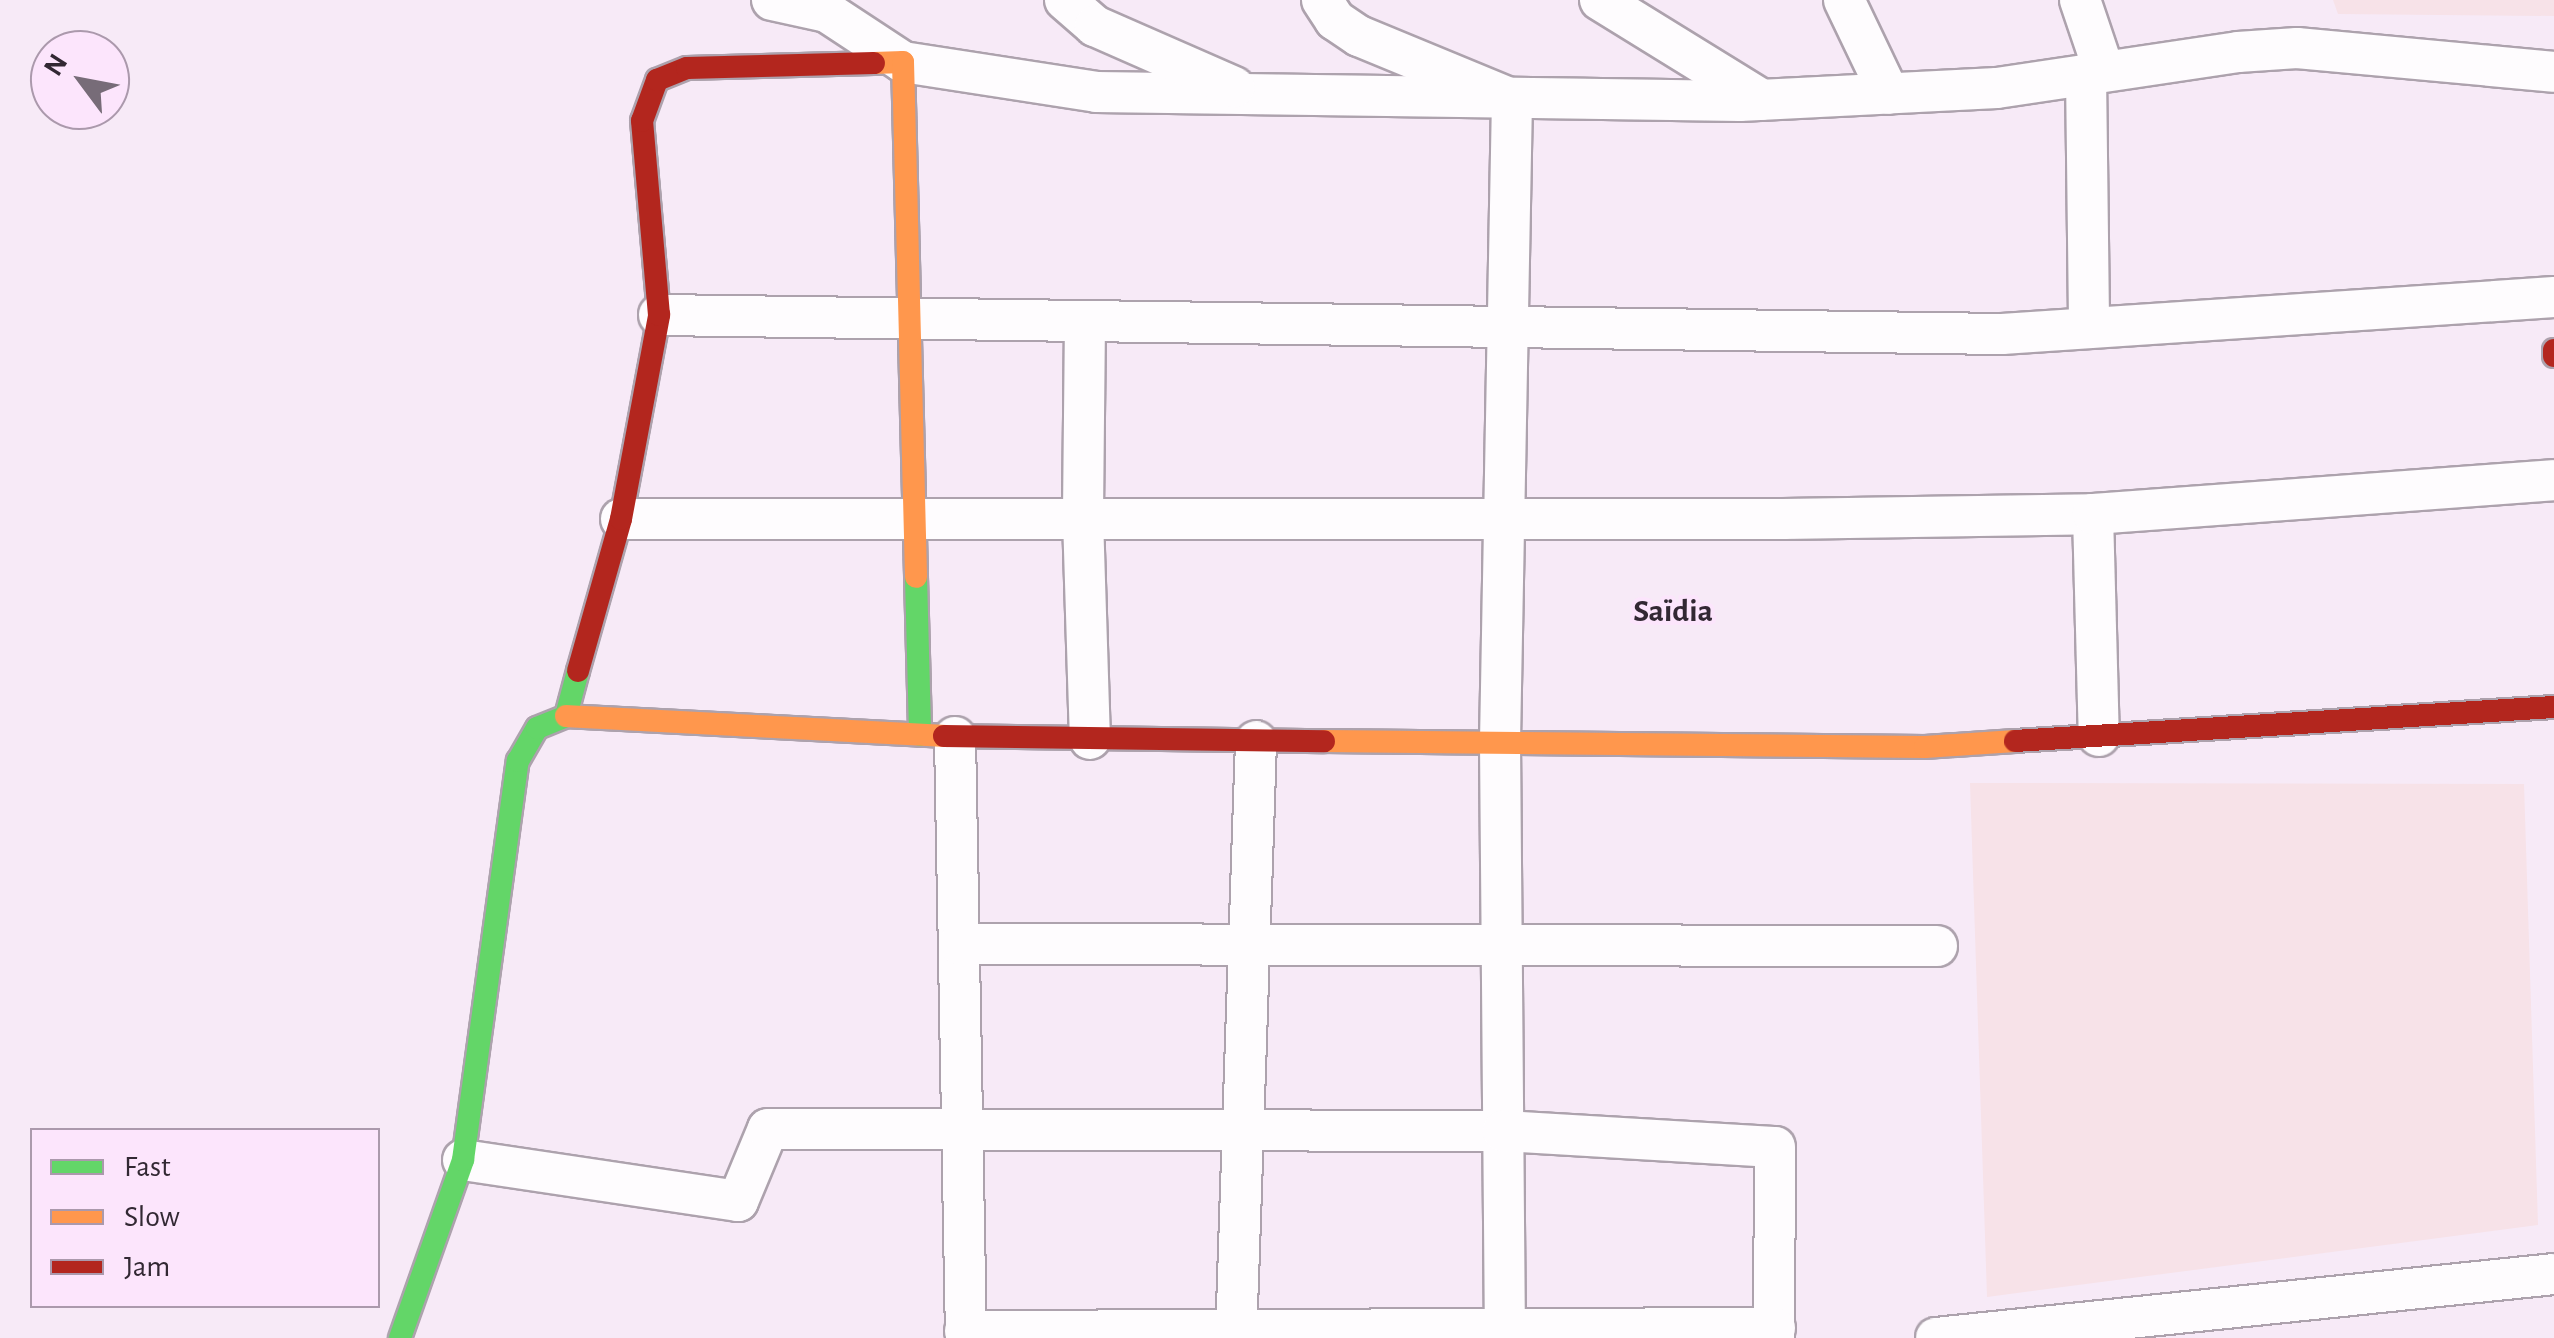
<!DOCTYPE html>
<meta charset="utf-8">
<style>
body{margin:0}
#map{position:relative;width:2554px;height:1338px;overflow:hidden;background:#f7eaf7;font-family:"Alegreya Sans",sans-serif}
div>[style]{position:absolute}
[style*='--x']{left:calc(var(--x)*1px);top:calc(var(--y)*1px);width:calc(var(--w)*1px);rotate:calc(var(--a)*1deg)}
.education>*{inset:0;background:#f7e2e8}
.roads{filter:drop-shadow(2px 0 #ada2ad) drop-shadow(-2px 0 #ada2ad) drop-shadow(0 2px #ada2ad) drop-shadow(0 -2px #ada2ad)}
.street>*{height:40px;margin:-20px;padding:0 20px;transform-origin:20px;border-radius:20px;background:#fefcfe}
.fast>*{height:22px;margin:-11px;padding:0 11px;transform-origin:11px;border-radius:11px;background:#63d668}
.slow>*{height:22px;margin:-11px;padding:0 11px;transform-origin:11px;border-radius:11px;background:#ff974d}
.jam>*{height:22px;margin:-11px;padding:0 11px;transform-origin:11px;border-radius:11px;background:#b3261e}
span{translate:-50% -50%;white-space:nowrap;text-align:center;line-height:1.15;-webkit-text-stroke:8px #fce5fc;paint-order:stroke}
.quarter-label{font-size:32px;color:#322833;font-weight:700}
.legend{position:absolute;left:30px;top:1128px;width:350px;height:180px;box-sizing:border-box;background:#fce5fc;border:2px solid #ab99ac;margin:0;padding:12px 18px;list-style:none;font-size:30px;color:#322833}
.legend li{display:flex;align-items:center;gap:20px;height:50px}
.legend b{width:50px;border:2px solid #ab99ac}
.north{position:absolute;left:30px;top:30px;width:100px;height:100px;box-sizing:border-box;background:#fce5fc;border:2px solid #ab99ac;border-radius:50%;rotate:302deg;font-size:28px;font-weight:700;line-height:40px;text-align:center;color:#322833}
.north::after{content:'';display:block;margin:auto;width:35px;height:45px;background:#776c78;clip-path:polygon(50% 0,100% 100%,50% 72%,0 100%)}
</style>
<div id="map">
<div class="education">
<i style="clip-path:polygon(2333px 0,2554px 0,2554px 16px,2338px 14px)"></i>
<i style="clip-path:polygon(1970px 783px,2524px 784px,2538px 1225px,1987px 1297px)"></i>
</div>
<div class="roads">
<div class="street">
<i style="--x:772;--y:0;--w:56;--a:12.3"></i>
<i style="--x:827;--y:12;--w:91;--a:33.3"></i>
<i style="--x:903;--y:62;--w:195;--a:8.8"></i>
<i style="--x:1096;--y:92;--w:644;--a:0.8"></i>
<i style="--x:1740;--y:101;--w:257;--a:-2.9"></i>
<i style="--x:1997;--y:88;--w:244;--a:-8.5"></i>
<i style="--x:2238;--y:52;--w:59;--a:-3.9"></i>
<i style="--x:2297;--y:48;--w:258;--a:5.3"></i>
<i style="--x:1065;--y:0;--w:40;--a:41"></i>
<i style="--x:1095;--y:26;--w:152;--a:23.7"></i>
<i style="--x:1322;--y:0;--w:24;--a:57"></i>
<i style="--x:1335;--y:20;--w:29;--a:34"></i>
<i style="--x:1359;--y:36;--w:165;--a:22.4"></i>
<i style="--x:1512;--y:99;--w:644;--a:91.07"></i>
<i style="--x:1500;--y:743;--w:595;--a:89.52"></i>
<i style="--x:1600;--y:0;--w:190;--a:31.7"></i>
<i style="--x:1844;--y:0;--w:104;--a:64.4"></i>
<i style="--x:2080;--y:0;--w:75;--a:71.3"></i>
<i style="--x:2086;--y:74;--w:254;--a:89.3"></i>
<i style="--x:659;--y:315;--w:1343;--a:0.81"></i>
<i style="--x:2002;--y:334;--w:553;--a:-3.83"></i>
<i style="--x:1085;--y:321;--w:197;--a:90.6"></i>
<i style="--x:1083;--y:518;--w:221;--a:88.2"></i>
<i style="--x:2093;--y:514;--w:222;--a:88.5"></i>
<i style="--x:621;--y:519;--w:1162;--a:0"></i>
<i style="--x:1783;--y:519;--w:310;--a:-0.9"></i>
<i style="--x:2093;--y:514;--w:462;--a:-4.2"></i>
<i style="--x:955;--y:737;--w:601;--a:88.95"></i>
<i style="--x:959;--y:944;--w:978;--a:0.12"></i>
<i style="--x:463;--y:1160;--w:278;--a:8.5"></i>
<i style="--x:738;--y:1201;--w:78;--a:-67.4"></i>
<i style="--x:768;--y:1129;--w:735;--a:0.16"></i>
<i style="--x:1503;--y:1131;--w:272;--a:3.4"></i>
<i style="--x:1775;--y:1147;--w:191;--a:90.3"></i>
<i style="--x:965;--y:1331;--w:810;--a:-0.21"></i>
<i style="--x:1236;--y:1338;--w:597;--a:-88.08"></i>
<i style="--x:1936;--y:1338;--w:621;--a:-5.91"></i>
</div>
<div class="fast">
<i style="--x:916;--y:577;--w:158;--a:88.5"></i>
<i style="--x:400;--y:1338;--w:189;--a:-70.5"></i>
<i style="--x:463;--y:1160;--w:403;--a:-82.2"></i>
<i style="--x:518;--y:761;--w:38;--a:-60"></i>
<i style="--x:537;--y:728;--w:31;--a:-22"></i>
<i style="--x:566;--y:716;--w:47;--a:-75.1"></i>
</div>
<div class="slow">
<i style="--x:874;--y:63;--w:29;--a:-2"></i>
<i style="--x:903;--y:62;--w:515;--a:88.55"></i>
<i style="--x:566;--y:716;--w:379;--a:3"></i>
<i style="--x:1324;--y:741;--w:601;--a:0.57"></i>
<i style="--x:1925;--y:747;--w:90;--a:-3.8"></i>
</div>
<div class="jam">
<i style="--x:2554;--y:350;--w:6;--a:90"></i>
<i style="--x:578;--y:671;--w:158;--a:-74.2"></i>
<i style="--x:621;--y:519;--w:208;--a:-79.4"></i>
<i style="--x:659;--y:315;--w:195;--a:-95"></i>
<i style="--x:642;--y:121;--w:44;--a:-69.9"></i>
<i style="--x:657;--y:80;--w:32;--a:-22"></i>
<i style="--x:687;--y:68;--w:187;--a:-1.5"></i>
<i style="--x:944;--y:736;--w:380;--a:0.8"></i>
<i style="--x:2015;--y:741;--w:540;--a:-3.61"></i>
</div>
</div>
<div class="quarter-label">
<span style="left:1673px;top:611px">Saïdia</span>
</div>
<ul class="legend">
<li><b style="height:12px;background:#63d668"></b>Fast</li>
<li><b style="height:12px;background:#ff974d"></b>Slow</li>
<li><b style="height:12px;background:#b3261e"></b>Jam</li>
</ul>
<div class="north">N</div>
</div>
